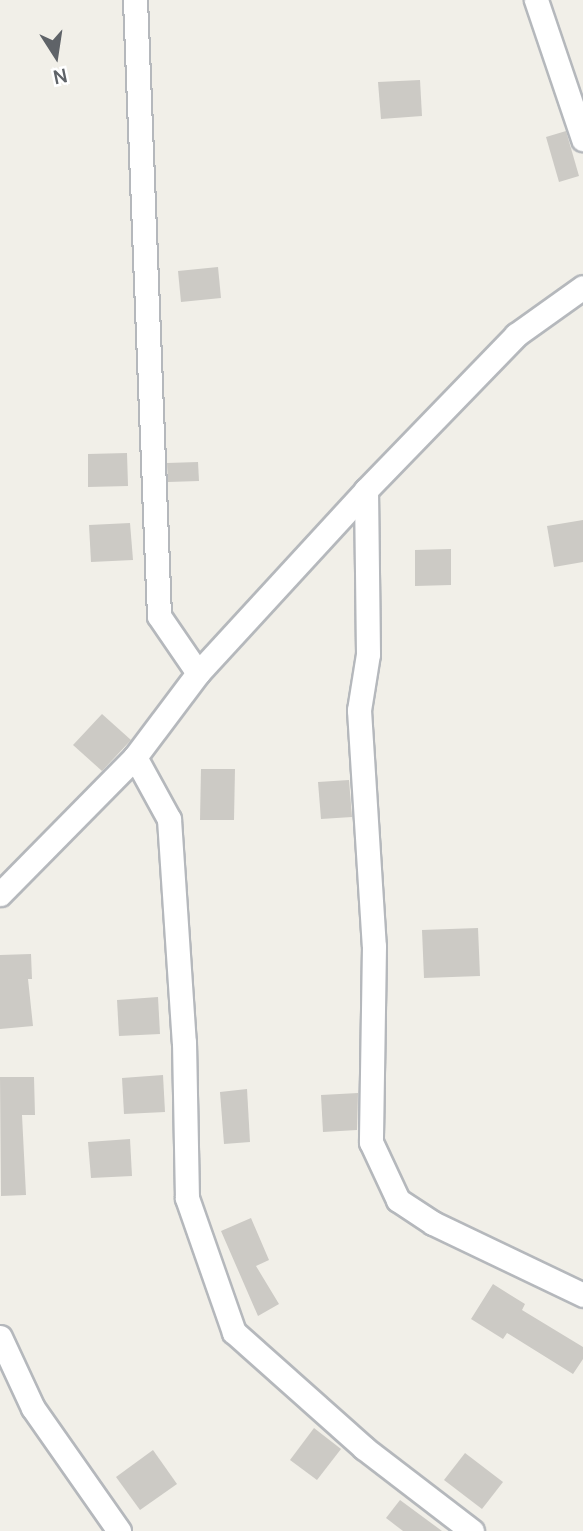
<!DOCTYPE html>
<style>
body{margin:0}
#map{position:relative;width:583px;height:1531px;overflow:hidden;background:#f1efe8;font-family:Manrope,sans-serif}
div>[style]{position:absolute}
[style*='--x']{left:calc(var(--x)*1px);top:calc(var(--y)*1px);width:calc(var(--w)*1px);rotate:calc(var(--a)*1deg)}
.building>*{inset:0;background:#cccac5}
.roads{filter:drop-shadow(2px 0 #b5b8bc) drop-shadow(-2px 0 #b5b8bc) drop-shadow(0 2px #b5b8bc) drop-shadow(0 -2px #b5b8bc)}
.minor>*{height:23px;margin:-11.5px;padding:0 11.5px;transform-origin:11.5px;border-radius:11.5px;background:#fff}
span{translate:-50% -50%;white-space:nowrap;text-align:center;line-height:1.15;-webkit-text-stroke:5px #fff;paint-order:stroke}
.north{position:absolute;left:21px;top:21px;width:70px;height:70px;-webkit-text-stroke:5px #fff;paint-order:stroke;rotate:168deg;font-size:19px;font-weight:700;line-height:28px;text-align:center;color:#5f6368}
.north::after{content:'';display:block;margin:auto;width:24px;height:32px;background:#5f6368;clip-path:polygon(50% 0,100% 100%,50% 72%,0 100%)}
</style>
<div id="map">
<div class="building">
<i style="clip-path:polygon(420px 80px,422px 116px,381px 119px,378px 82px)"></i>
<i style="clip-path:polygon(566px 131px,579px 176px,559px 182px,546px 137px)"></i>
<i style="clip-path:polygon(218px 267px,221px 298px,181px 302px,178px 271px)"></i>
<i style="clip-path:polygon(127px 453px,128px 486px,88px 487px,88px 454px)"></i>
<i style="clip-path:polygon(198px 462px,199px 481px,168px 482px,167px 463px)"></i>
<i style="clip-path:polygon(583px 520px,583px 562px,554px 567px,547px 526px)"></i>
<i style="clip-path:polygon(130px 523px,133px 560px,91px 562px,89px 525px)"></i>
<i style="clip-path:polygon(451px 549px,451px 585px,415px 586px,415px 550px)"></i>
<i style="clip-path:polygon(102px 714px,131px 740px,102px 771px,73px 745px)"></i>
<i style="clip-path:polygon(201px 769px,235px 769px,234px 820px,200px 820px)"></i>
<i style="clip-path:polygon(349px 780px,352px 817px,321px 819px,318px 782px)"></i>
<i style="clip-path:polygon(478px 928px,480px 976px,424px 978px,422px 930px)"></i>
<i style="clip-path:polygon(31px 954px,32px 979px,28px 979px,33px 1026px,0 1029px,0 955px)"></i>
<i style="clip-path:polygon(158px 997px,160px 1034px,119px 1036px,117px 1000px)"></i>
<i style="clip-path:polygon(163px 1075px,165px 1112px,124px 1114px,122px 1078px)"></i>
<i style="clip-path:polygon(0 1077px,34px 1077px,35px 1115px,22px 1115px,26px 1195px,1px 1196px)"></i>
<i style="clip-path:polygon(247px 1089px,250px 1142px,224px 1144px,220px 1092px)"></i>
<i style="clip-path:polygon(358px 1093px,357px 1130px,323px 1132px,321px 1095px)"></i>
<i style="clip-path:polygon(130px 1139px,132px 1176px,91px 1178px,88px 1142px)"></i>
<i style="clip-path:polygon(251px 1218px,269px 1260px,256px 1266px,279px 1304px,258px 1316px,221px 1231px)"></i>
<i style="clip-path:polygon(493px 1284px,525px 1304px,522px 1310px,583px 1347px,583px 1359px,573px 1374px,507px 1333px,503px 1339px,471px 1319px)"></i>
<i style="clip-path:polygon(314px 1428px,341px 1449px,317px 1480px,290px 1460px)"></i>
<i style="clip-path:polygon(153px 1450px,177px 1484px,140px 1510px,116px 1477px)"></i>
<i style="clip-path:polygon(465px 1453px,503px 1482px,482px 1509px,444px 1480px)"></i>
<i style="clip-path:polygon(400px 1500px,442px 1531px,403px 1531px,386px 1518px)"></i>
</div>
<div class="roads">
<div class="minor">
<i style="--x:135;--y:0;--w:616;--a:87.77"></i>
<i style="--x:159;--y:616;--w:69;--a:55.6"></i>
<i style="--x:536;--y:0;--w:147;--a:71.3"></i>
<i style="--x:366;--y:490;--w:164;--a:89.3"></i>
<i style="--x:368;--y:654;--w:57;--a:99.1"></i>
<i style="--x:359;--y:710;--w:236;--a:86.4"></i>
<i style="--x:374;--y:946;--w:196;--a:90.9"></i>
<i style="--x:371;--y:1142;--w:64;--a:65"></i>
<i style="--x:398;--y:1200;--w:42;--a:33.3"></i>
<i style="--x:433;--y:1223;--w:166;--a:25.6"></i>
<i style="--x:135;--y:757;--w:71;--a:61.3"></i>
<i style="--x:169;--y:819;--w:224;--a:86.2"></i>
<i style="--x:184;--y:1042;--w:156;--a:88.9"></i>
<i style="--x:187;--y:1198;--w:142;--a:70.7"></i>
<i style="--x:234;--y:1332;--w:174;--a:41.7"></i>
<i style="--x:364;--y:1448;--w:136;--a:37.5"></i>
<i style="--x:0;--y:894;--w:192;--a:-45.4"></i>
<i style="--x:135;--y:757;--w:105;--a:-53.1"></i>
<i style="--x:198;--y:673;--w:248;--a:-47.4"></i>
<i style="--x:366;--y:490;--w:216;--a:-45.9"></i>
<i style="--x:516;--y:335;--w:82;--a:-35.6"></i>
<i style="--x:0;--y:1337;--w:78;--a:65.1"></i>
<i style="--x:33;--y:1408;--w:150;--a:55"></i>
</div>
</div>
<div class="north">N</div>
</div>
